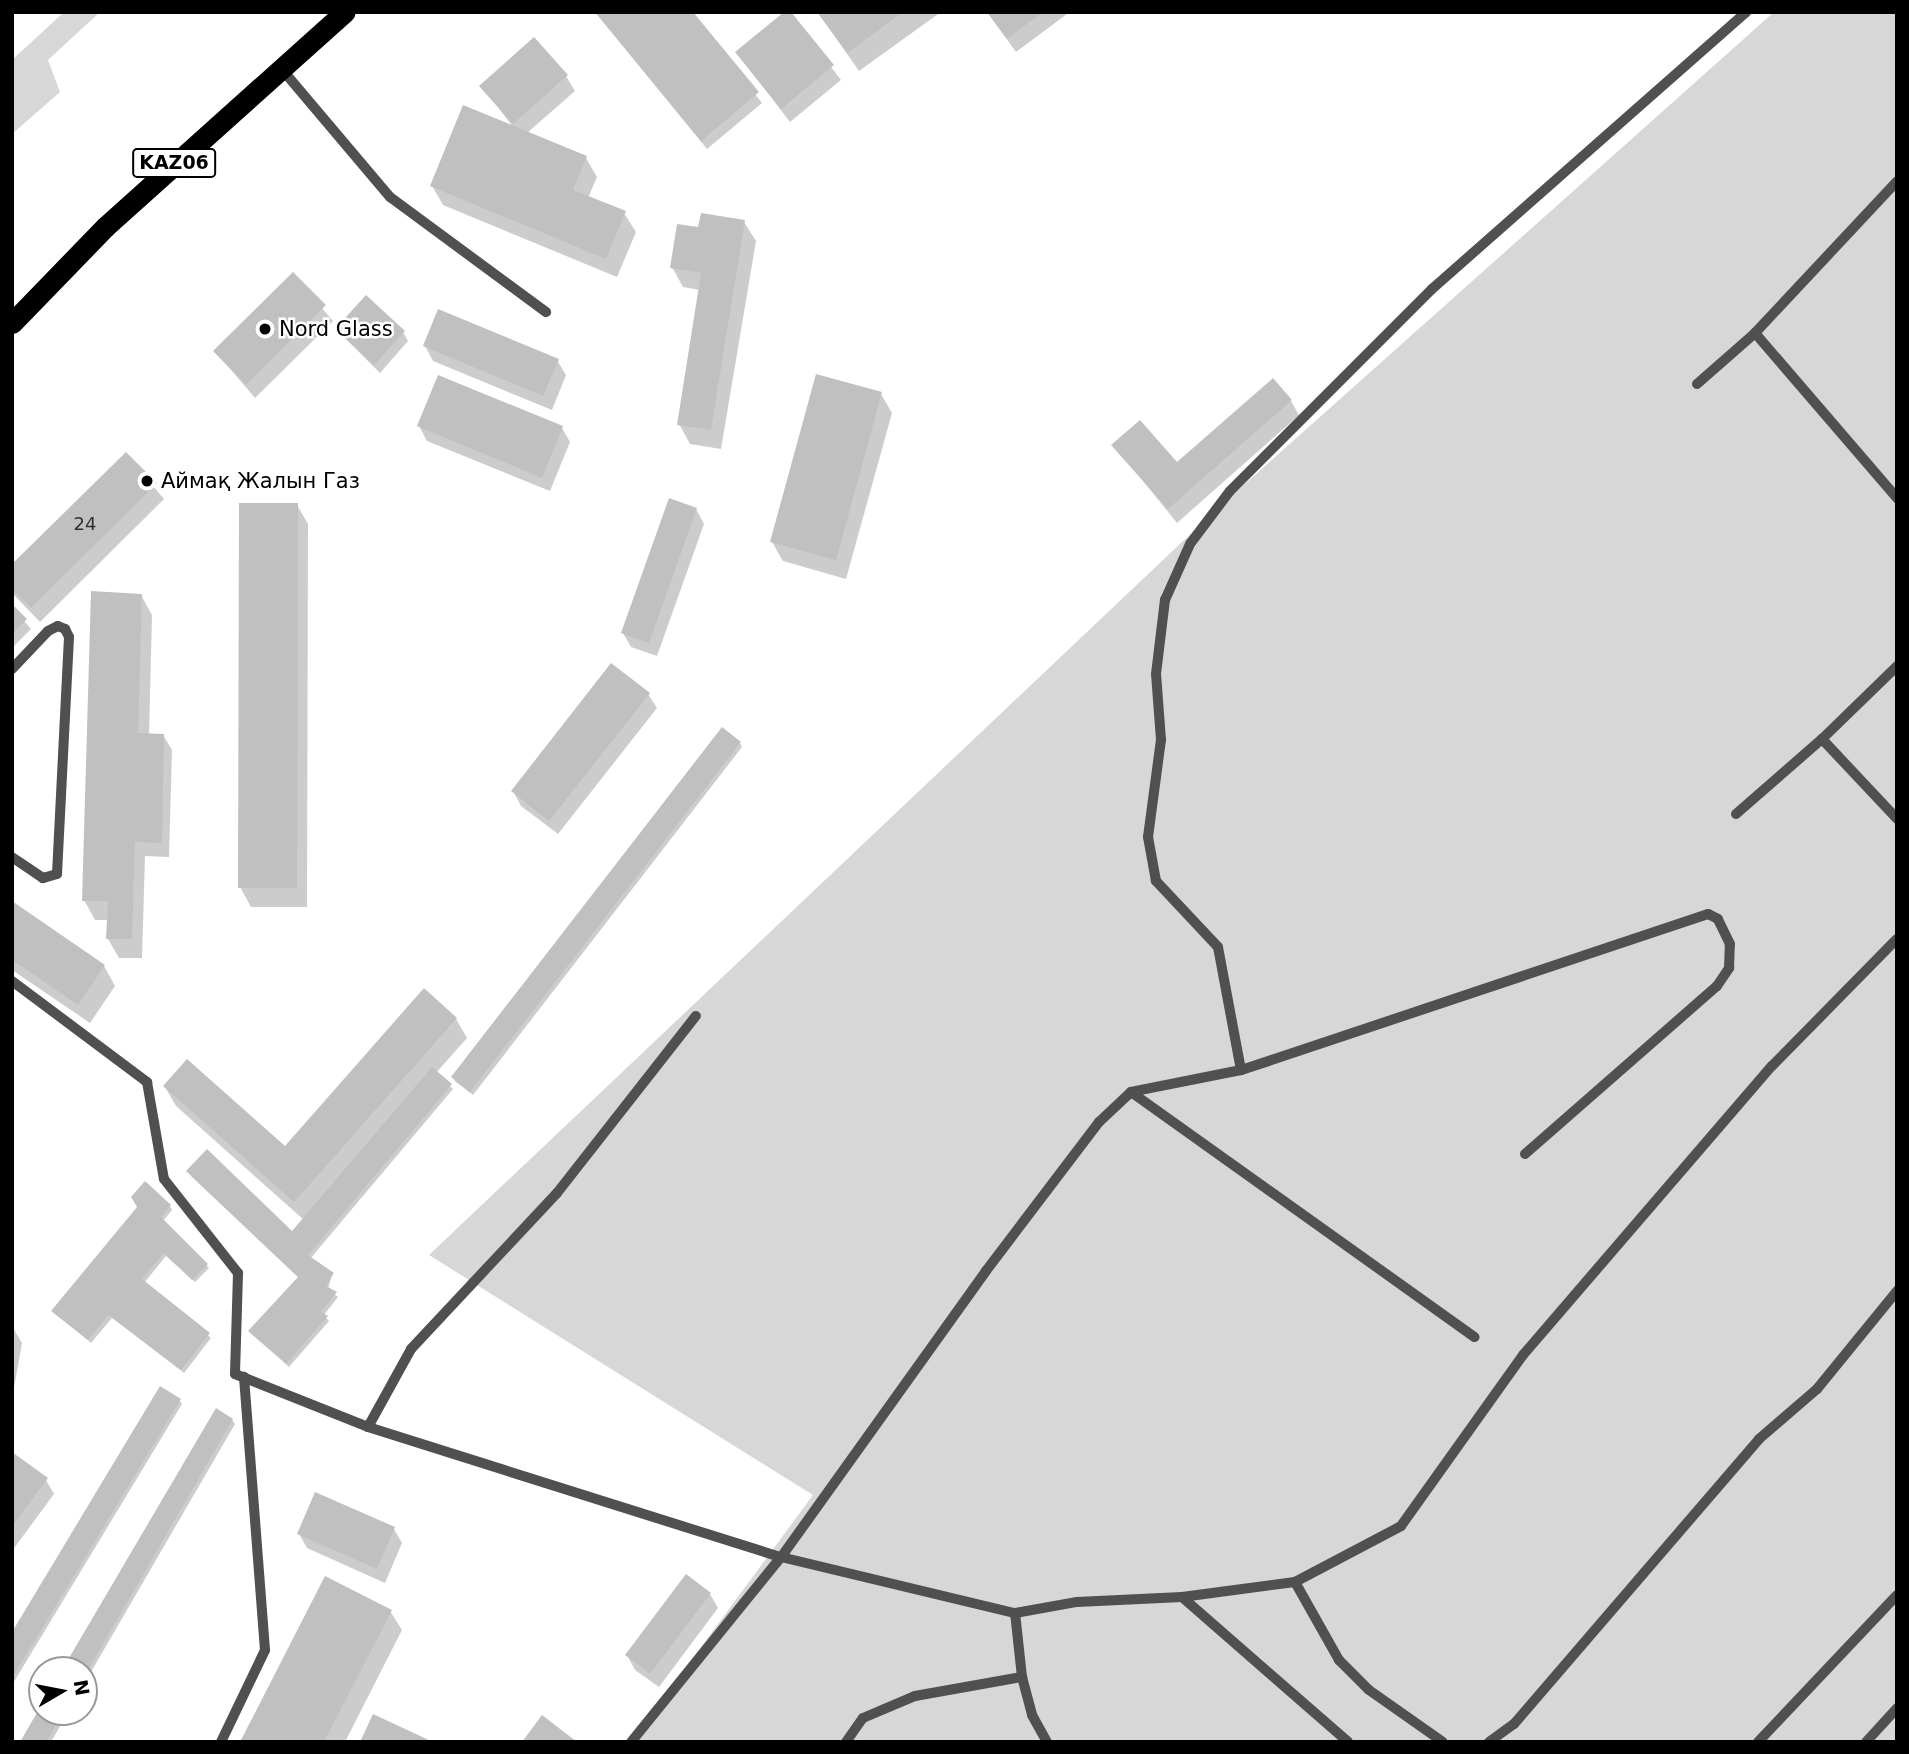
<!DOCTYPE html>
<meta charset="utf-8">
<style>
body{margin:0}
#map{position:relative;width:1909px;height:1754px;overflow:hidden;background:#fff;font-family:"DejaVu Sans",sans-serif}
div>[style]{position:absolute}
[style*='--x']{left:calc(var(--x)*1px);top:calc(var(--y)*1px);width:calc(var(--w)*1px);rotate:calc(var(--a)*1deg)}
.green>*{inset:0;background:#d7d7d7}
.shadow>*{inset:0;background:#0003}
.building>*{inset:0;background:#c0c0c0}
.lane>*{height:10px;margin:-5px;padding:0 5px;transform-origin:5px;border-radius:5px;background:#505050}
.highway>*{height:21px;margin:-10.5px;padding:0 10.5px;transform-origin:10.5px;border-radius:10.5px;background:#000}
.dots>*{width:19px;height:19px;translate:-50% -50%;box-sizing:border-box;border:4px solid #fff;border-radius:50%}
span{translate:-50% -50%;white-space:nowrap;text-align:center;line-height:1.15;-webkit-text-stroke:5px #fff;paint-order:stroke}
.number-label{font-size:18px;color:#303030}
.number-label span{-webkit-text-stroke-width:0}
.shield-label span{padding:2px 5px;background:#fff;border:2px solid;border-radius:5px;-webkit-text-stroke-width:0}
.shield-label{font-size:19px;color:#000;font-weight:700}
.poi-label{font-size:21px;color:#000}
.left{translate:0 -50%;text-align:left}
.frame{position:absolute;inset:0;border:14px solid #000;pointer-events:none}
.north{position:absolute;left:28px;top:1656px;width:70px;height:70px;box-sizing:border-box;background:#fff;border:2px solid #999;border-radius:50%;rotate:80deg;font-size:19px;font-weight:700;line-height:28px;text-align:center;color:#000}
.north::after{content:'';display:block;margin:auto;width:24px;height:32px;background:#000;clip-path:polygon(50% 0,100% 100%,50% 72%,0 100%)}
</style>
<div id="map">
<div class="green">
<i style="clip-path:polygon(64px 12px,100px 12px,48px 60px,60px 92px,12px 134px,12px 60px)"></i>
<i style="clip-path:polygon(1774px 12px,1897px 12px,1897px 1742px,631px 1742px,813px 1495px,429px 1255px,1219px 507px)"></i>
</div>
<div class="shadow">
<i style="clip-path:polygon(595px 12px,691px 12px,762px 103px,707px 149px)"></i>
<i style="clip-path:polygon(789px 12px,841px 80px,790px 122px,737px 53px)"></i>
<i style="clip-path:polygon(818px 12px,941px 12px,859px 71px)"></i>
<i style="clip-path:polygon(987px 12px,1066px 12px,1067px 14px,1016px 52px)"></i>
<i style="clip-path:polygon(566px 76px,575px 91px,527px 133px,586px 158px,597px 177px,588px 198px,624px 213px,636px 232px,617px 277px,443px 205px,432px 186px,513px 127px,482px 86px)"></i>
<i style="clip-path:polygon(744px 222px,756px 241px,721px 449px,690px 444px,679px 424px,700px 290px,683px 287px,672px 267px,700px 229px)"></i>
<i style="clip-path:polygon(293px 274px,333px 321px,255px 398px,215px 351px)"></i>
<i style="clip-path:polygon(337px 330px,403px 332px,408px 341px,380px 373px)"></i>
<i style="clip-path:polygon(425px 346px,557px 360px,566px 375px,552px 410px,433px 361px)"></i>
<i style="clip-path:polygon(881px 394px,892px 413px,846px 579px,783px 561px,772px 542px)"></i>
<i style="clip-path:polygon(1291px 401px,1299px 415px,1177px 523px,1114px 445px,1177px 465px)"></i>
<i style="clip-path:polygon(419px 426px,562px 428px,570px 442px,550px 491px,427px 441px)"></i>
<i style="clip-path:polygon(126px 454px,164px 499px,40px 622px,12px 593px,12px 566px)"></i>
<i style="clip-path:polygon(297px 505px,308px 524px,307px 907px,251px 907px,240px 887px)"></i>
<i style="clip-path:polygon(696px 509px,704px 524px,657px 656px,631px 647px,623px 633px)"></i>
<i style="clip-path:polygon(141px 595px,152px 615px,149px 735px,163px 735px,172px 750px,169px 857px,145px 856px,142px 958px,119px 958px,108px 939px,109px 920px,95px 920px,84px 900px)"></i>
<i style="clip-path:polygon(12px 607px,31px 629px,12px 648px)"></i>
<i style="clip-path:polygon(648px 694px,657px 708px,558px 834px,521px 806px,513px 791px)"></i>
<i style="clip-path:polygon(740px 743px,742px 747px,473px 1095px,456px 1082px,453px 1078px)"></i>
<i style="clip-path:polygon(12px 904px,104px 966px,115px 986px,90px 1023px,12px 970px)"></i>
<i style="clip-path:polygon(456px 1019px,467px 1038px,436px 1073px,453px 1089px,310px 1259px,332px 1274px,328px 1289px,338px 1297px,324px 1315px,329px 1321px,289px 1367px,251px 1331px,299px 1278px,190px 1175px,293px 1234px,304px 1220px,176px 1106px,165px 1087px,285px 1148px)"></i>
<i style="clip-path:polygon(170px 1206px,172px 1210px,163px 1221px,209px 1268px,195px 1282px,166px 1256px,144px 1283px,211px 1338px,184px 1373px,112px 1318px,91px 1343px,53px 1311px)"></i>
<i style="clip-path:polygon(12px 1326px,22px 1343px,12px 1399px)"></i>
<i style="clip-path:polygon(179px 1400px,182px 1404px,12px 1685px,12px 1635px)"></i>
<i style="clip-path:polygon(232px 1420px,235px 1424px,84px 1684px,84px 1670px,64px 1670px)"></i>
<i style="clip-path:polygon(12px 1454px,46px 1480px,54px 1494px,12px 1551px)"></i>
<i style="clip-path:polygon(394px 1529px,402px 1543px,385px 1583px,307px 1548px,299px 1534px)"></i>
<i style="clip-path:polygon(710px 1594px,718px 1608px,659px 1687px,635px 1670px,627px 1655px)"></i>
<i style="clip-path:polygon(390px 1611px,402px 1630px,345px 1742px,242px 1742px)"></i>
<i style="clip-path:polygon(42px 1707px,42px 1712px,68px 1712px,51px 1742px,22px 1742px)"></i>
</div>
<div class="building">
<i style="clip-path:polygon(595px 12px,693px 12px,759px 92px,701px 141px)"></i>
<i style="clip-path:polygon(784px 12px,791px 12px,834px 65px,781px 109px,735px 52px)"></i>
<i style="clip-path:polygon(817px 12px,903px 12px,847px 53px)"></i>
<i style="clip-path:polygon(987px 12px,1043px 12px,1007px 39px)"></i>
<i style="clip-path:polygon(534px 37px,568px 75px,513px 124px,479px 86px)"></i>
<i style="clip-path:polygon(463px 105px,587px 156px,573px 190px,626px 211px,606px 259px,430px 186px)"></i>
<i style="clip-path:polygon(701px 213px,745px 220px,711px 430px,677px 425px,701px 273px,670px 268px,677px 224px,698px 227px)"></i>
<i style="clip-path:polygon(293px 272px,326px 305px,246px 385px,213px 351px)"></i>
<i style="clip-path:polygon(366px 295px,405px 331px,374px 365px,335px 329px)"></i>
<i style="clip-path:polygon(438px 309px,559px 359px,543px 396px,423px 346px)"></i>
<i style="clip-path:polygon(816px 374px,882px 392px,836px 560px,770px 542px)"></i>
<i style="clip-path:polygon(438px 375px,563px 426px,542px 478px,417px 426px)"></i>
<i style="clip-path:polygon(1273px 378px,1292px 400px,1168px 509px,1111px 445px,1140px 420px,1177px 462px)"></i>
<i style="clip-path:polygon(126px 452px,157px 483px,31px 608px,12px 589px,12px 564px)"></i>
<i style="clip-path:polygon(669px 498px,697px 508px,649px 643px,621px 633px)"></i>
<i style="clip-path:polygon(239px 503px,298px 503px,297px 888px,238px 888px)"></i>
<i style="clip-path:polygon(91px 591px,142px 594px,138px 733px,164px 734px,162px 843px,135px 842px,132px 939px,106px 939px,108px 901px,82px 901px)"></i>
<i style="clip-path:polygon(12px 604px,27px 619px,12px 634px)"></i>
<i style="clip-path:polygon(611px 663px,650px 693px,549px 821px,511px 791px)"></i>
<i style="clip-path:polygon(722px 727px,741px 742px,470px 1092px,451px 1077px)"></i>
<i style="clip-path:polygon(12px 901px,105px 965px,78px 1005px,12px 960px)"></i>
<i style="clip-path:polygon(424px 988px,457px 1018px,294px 1202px,163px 1086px,187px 1059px,285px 1146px)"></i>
<i style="clip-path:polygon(432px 1067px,452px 1084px,308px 1255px,334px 1273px,326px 1286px,337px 1292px,321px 1312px,328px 1316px,286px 1364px,248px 1331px,298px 1277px,186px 1171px,207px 1149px,292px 1231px)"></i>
<i style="clip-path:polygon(145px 1181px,171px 1205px,161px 1217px,208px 1264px,192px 1280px,164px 1253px,142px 1279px,210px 1333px,181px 1370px,109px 1315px,88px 1340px,51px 1311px,137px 1207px,131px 1197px)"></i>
<i style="clip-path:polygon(160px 1386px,181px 1399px,12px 1678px,12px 1632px)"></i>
<i style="clip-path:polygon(216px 1408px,233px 1419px,84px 1677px,84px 1670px,62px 1670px)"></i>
<i style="clip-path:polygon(12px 1452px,48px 1478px,12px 1526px)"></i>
<i style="clip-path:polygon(315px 1492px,395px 1527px,377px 1569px,297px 1534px)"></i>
<i style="clip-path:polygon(686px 1574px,711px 1593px,650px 1674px,625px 1655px)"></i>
<i style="clip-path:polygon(325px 1576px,392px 1610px,324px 1742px,240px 1742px)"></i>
<i style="clip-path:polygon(42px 1704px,42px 1712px,64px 1712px,46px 1742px,20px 1742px)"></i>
<i style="clip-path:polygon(373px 1714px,433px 1742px,360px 1742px)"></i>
<i style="clip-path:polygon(542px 1715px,577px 1742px,522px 1742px)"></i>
</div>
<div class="lane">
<i style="--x:280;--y:67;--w:170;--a:49.8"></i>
<i style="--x:390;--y:197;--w:194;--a:36.4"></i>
<i style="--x:1755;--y:333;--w:208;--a:-46.9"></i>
<i style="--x:1697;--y:384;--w:77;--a:-41.3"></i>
<i style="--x:1755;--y:333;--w:218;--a:49.3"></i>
<i style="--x:12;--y:669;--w:52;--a:-46.5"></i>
<i style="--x:48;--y:631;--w:11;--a:-27"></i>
<i style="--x:58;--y:626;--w:8;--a:23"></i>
<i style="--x:65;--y:629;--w:9;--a:63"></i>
<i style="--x:69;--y:637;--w:237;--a:92.9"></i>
<i style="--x:57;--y:874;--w:15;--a:164"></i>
<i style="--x:43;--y:878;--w:37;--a:-146"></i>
<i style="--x:1822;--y:739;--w:105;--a:-44.2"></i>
<i style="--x:1736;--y:814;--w:114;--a:-41.1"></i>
<i style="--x:1822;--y:739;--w:110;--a:46.8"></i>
<i style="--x:12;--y:981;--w:169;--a:36.8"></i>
<i style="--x:147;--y:1082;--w:98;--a:80.1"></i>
<i style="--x:164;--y:1179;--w:120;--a:51.8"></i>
<i style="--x:238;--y:1273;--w:101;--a:91.7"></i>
<i style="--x:235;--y:1374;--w:143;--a:21.7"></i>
<i style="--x:368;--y:1427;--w:433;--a:17.5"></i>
<i style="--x:781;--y:1557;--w:238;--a:129"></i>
<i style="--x:1241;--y:1070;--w:125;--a:-100.6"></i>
<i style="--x:1218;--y:947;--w:91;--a:-133.2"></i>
<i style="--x:1156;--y:881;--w:45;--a:-100.3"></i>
<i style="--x:1148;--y:837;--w:98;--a:-82.4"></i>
<i style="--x:1161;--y:740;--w:66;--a:-94.3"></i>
<i style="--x:1156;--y:674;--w:75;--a:-83.1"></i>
<i style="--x:1165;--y:600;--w:61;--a:-65.9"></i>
<i style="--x:1190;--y:544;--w:66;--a:-53"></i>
<i style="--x:1230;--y:491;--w:286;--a:-45"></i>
<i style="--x:1432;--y:289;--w:419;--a:-41.4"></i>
<i style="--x:1131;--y:1092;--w:422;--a:35.5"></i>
<i style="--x:1525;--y:1154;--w:255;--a:-41.2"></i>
<i style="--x:1717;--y:986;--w:22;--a:-56"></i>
<i style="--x:1729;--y:968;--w:24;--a:-88"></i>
<i style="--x:1730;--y:944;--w:28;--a:-116"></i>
<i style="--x:1718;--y:919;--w:11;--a:-153"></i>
<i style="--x:1708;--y:914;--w:492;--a:161.5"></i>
<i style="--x:1241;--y:1070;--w:112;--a:168.7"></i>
<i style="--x:1131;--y:1092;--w:44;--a:136.8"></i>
<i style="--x:1099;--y:1122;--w:187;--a:127.2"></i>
<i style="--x:986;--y:1271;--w:352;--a:125.6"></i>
<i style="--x:781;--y:1557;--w:241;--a:13.5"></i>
<i style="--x:1015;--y:1613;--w:63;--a:-10.1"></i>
<i style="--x:1077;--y:1602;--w:105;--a:-2.7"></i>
<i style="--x:1182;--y:1597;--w:114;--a:-7.6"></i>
<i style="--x:1295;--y:1582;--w:120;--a:-27.8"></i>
<i style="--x:1401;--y:1526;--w:210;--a:-54.5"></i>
<i style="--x:1523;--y:1355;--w:381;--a:-49.3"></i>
<i style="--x:1772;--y:1066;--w:178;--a:-45.5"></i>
<i style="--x:368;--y:1427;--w:89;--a:-61.1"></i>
<i style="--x:411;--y:1349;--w:214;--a:-46.9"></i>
<i style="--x:557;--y:1193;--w:225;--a:-51.9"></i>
<i style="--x:1295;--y:1582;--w:90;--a:60.6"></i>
<i style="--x:1339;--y:1660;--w:42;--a:45"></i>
<i style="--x:1369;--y:1690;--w:90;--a:35.1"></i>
<i style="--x:1182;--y:1597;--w:220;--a:41.1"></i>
<i style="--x:1022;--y:1677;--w:39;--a:75"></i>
<i style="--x:1032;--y:1715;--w:31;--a:61"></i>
<i style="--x:221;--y:1742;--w:102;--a:-64.4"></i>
<i style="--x:265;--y:1650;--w:274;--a:-94.4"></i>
<i style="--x:846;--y:1742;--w:29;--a:-55"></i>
<i style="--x:863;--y:1718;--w:56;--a:-22.9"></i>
<i style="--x:915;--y:1696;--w:109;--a:-10.1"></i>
<i style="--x:1022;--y:1677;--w:64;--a:-96.2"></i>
<i style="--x:1489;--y:1742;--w:31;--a:-36"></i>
<i style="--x:1514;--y:1724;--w:376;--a:-49.3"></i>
<i style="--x:1759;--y:1439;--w:77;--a:-40.8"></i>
<i style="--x:1817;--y:1389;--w:127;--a:-50.8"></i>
<i style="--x:1758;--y:1742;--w:202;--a:-46.6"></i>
<i style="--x:1866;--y:1742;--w:46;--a:-47.6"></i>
</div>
<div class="highway">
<i style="--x:12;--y:323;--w:134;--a:-45.9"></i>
<i style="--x:105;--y:227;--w:322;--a:-41.9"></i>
</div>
<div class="dots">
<i style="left:265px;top:329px;background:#000"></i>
<i style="left:147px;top:481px;background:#000"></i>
</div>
<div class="number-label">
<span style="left:85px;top:524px">24</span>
</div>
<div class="shield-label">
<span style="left:174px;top:163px">KАZ06</span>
</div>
<div class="poi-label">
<span class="left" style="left:279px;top:329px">Nord Glass</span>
<span class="left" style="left:161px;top:481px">Аймақ Жалын Газ</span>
</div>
<div class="frame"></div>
<div class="north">N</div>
</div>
